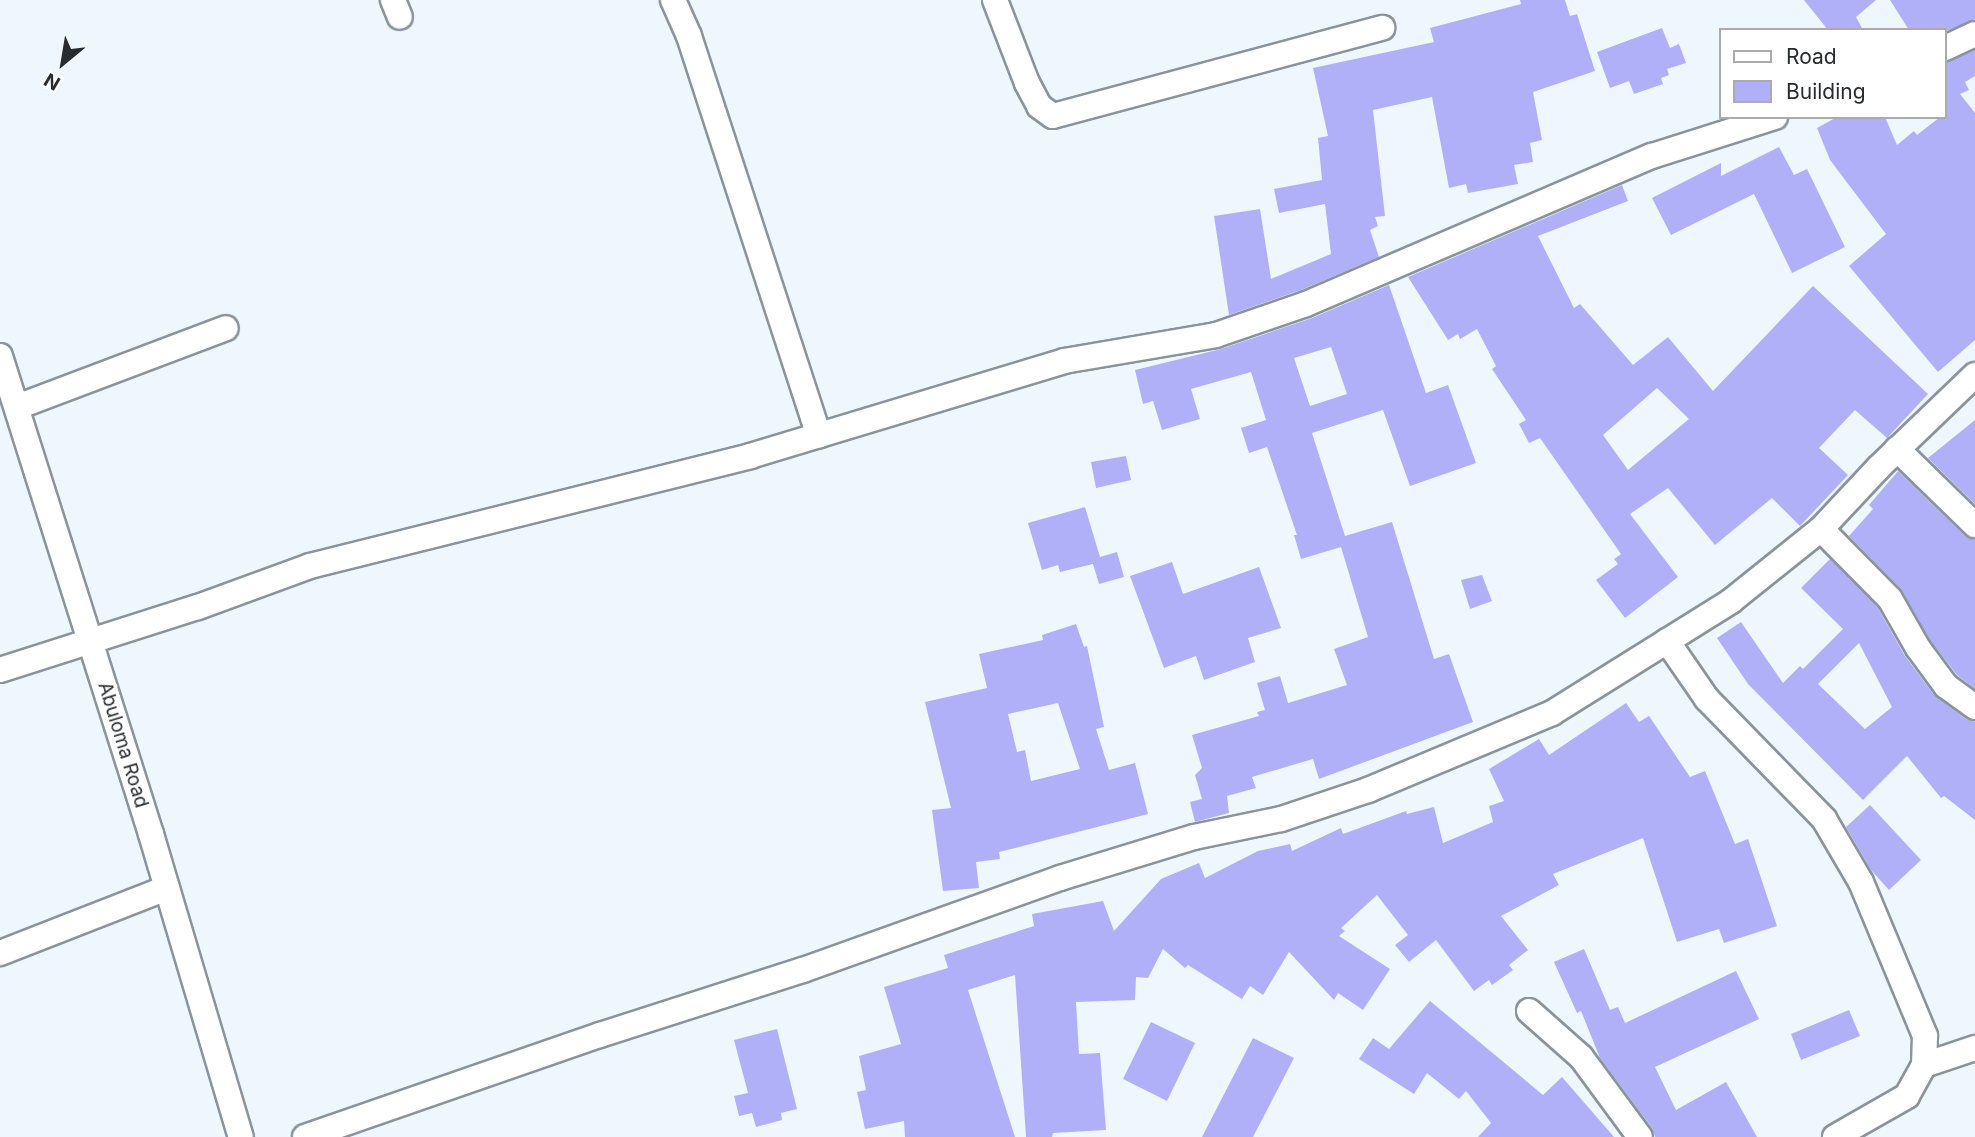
<!DOCTYPE html>
<style>
body{margin:0}
#map{position:relative;width:1975px;height:1137px;overflow:hidden;background:#eff7fe;font-family:Inter,sans-serif}
div>[style]{position:absolute}
[style*='--x']{left:calc(var(--x)*1px);top:calc(var(--y)*1px);width:calc(var(--w)*1px);rotate:calc(var(--a)*1deg)}
.building>*{inset:0;background:#b0b0f9}
.roads{filter:drop-shadow(2px 0 #8a949c) drop-shadow(-2px 0 #8a949c) drop-shadow(0 2px #8a949c) drop-shadow(0 -2px #8a949c)}
.minor>*{height:24px;margin:-12px;padding:0 12px;transform-origin:12px;border-radius:12px;background:#fff}
span{translate:-50% -50%;white-space:nowrap;text-align:center;line-height:1.15;-webkit-text-stroke:5px #fff;paint-order:stroke}
.street-label{font-size:19px;color:#282c2f}
.legend{position:absolute;left:1719px;top:28px;width:228px;height:91px;box-sizing:border-box;background:#fff;border:2px solid #a9abac;margin:0;padding:9px 12px;list-style:none;font-size:21px;color:#282c2f}
.legend li{display:flex;align-items:center;gap:14px;height:35px}
.legend b{width:35px;border:2px solid #a9abac}
.north{position:absolute;left:28px;top:28px;width:70px;height:70px;-webkit-text-stroke:5px #fff;paint-order:stroke;rotate:210deg;font-size:19px;font-weight:700;line-height:28px;text-align:center;color:#282c2f}
.north::after{content:'';display:block;margin:auto;width:24px;height:32px;background:#282c2f;clip-path:polygon(50% 0,100% 100%,50% 72%,0 100%)}
</style>
<div id="map">
<div class="building">
<i style="clip-path:polygon(1520px 0,1565px 0,1570px 16px,1577px 14px,1595px 71px,1533px 92px,1542px 140px,1530px 143px,1533px 162px,1514px 165px,1518px 184px,1468px 193px,1466px 184px,1449px 188px,1432px 97px,1373px 110px,1385px 216px,1375px 217px,1378px 226px,1370px 230px,1379px 257px,1301px 290px,1229px 315px,1214px 216px,1260px 209px,1271px 279px,1331px 254px,1325px 204px,1279px 213px,1274px 189px,1322px 180px,1318px 138px,1328px 136px,1313px 68px,1434px 42px,1430px 28px,1521px 4px)"></i>
<i style="clip-path:polygon(1804px 0,1876px 0,1856px 17px,1863px 30px,1828px 30px)"></i>
<i style="clip-path:polygon(1890px 0,1975px 0,1975px 19px,1949px 30px,1909px 30px)"></i>
<i style="clip-path:polygon(1662px 28px,1670px 48px,1679px 44px,1686px 63px,1667px 69px,1669px 75px,1661px 78px,1663px 84px,1634px 94px,1629px 81px,1610px 88px,1597px 52px)"></i>
<i style="clip-path:polygon(1975px 50px,1975px 76px,1965px 82px,1969px 90px,1960px 94px,1975px 113px,1975px 340px,1938px 372px,1849px 266px,1886px 234px,1830px 160px,1817px 128px,1837px 117px,1885px 117px,1897px 145px,1914px 131px,1917px 135px,1940px 117px,1945px 117px,1945px 63px)"></i>
<i style="clip-path:polygon(1779px 147px,1794px 175px,1807px 169px,1845px 247px,1792px 273px,1754px 194px,1671px 235px,1652px 198px,1721px 163px,1721px 176px)"></i>
<i style="clip-path:polygon(evenodd,1622px 185px,1628px 201px,1538px 236px,1574px 308px,1580px 304px,1633px 365px,1668px 337px,1713px 391px,1813px 286px,1928px 394px,1887px 438px,1855px 410px,1819px 448px,1848px 475px,1800px 526px,1772px 498px,1715px 545px,1668px 488px,1630px 514px,1678px 577px,1625px 618px,1596px 580px,1618px 564px,1614px 559px,1621px 554px,1540px 438px,1529px 443px,1519px 424px,1526px 420px,1492px 369px,1496px 366px,1477px 329px,1460px 339px,1458px 334px,1448px 340px,1408px 277px,1622px 185px,1657px 388px,1689px 419px,1628px 470px,1603px 435px,1657px 388px)"></i>
<i style="clip-path:polygon(evenodd,1389px 285px,1426px 393px,1448px 385px,1476px 463px,1410px 486px,1383px 410px,1312px 433px,1345px 536px,1392px 522px,1434px 659px,1449px 654px,1473px 722px,1319px 779px,1313px 759px,1252px 777px,1256px 788px,1227px 796px,1229px 813px,1195px 822px,1190px 802px,1202px 799px,1195px 775px,1202px 768px,1192px 735px,1259px 716px,1257px 712px,1265px 710px,1257px 683px,1280px 676px,1288px 703px,1347px 685px,1334px 649px,1368px 637px,1341px 547px,1301px 559px,1294px 535px,1297px 535px,1267px 447px,1249px 453px,1241px 428px,1266px 420px,1251px 372px,1191px 389px,1200px 419px,1162px 430px,1153px 401px,1143px 404px,1135px 370px,1221px 349px,1312px 318px,1389px 285px,1331px 347px,1347px 394px,1310px 406px,1294px 358px,1331px 347px)"></i>
<i style="clip-path:polygon(1975px 420px,1975px 504px,1928px 458px)"></i>
<i style="clip-path:polygon(1126px 456px,1131px 480px,1096px 488px,1091px 462px)"></i>
<i style="clip-path:polygon(1898px 471px,1965px 536px,1975px 539px,1975px 689px,1957px 675px,1930px 640px,1901px 589px,1849px 536px,1873px 509px,1869px 505px)"></i>
<i style="clip-path:polygon(1085px 507px,1100px 557px,1117px 552px,1124px 577px,1099px 584px,1093px 564px,1060px 572px,1058px 565px,1042px 570px,1028px 523px)"></i>
<i style="clip-path:polygon(evenodd,1830px 559px,1878px 608px,1905px 656px,1934px 695px,1966px 719px,1975px 722px,1975px 820px,1944px 796px,1941px 798px,1907px 756px,1863px 800px,1748px 684px,1717px 638px,1741px 622px,1783px 683px,1800px 666px,1803px 669px,1843px 629px,1801px 588px,1830px 559px,1859px 643px,1892px 707px,1865px 729px,1818px 684px,1859px 643px)"></i>
<i style="clip-path:polygon(1172px 562px,1183px 594px,1259px 567px,1281px 628px,1248px 638px,1255px 662px,1204px 680px,1196px 656px,1164px 668px,1130px 576px)"></i>
<i style="clip-path:polygon(1482px 575px,1492px 601px,1470px 609px,1461px 580px)"></i>
<i style="clip-path:polygon(evenodd,1076px 624px,1084px 647px,1087px 646px,1104px 727px,1096px 729px,1109px 770px,1135px 763px,1148px 814px,999px 852px,1000px 859px,976px 862px,979px 888px,943px 891px,932px 810px,951px 808px,925px 702px,987px 688px,979px 654px,1043px 640px,1042px 635px,1076px 624px,1058px 703px,1080px 769px,1031px 781px,1025px 750px,1017px 752px,1008px 714px,1058px 703px)"></i>
<i style="clip-path:polygon(1626px 703px,1639px 722px,1649px 716px,1690px 777px,1705px 771px,1735px 844px,1748px 839px,1777px 926px,1724px 943px,1719px 929px,1677px 942px,1643px 838px,1553px 874px,1559px 885px,1501px 916px,1528px 950px,1509px 965px,1513px 970px,1492px 985px,1489px 980px,1474px 991px,1436px 940px,1409px 962px,1395px 945px,1408px 935px,1377px 895px,1341px 928px,1345px 931px,1339px 936px,1390px 969px,1363px 1010px,1338px 993px,1334px 1000px,1289px 952px,1263px 995px,1250px 986px,1242px 999px,1188px 965px,1185px 968px,1163px 949px,1148px 978px,1136px 977px,1135px 1000px,1076px 1002px,1079px 1054px,1100px 1053px,1106px 1130px,1053px 1133px,1052px 1137px,1026px 1137px,1015px 975px,968px 990px,1015px 1137px,905px 1137px,904px 1121px,865px 1129px,857px 1092px,866px 1090px,859px 1056px,901px 1044px,884px 987px,948px 968px,944px 955px,1034px 926px,1032px 914px,1103px 901px,1114px 931px,1161px 879px,1199px 863px,1205px 878px,1258px 851px,1290px 844px,1292px 851px,1341px 828px,1343px 834px,1406px 811px,1407px 814px,1434px 807px,1443px 843px,1493px 822px,1489px 806px,1504px 801px,1489px 769px,1539px 739px,1549px 755px)"></i>
<i style="clip-path:polygon(1870px 805px,1921px 860px,1889px 890px,1871px 870px,1846px 827px)"></i>
<i style="clip-path:polygon(1584px 949px,1610px 1010px,1618px 1007px,1625px 1023px,1736px 971px,1759px 1019px,1655px 1067px,1676px 1110px,1726px 1082px,1757px 1137px,1655px 1137px,1652px 1128px,1600px 1058px,1581px 1011px,1577px 1013px,1554px 962px)"></i>
<i style="clip-path:polygon(1430px 1001px,1543px 1095px,1562px 1077px,1614px 1137px,1478px 1137px,1491px 1123px,1466px 1091px,1459px 1099px,1427px 1073px,1414px 1094px,1359px 1059px,1373px 1038px,1389px 1049px)"></i>
<i style="clip-path:polygon(1849px 1010px,1860px 1036px,1801px 1060px,1791px 1034px)"></i>
<i style="clip-path:polygon(1151px 1022px,1195px 1043px,1167px 1101px,1123px 1079px)"></i>
<i style="clip-path:polygon(777px 1029px,797px 1109px,781px 1113px,782px 1120px,756px 1127px,752px 1113px,739px 1116px,734px 1096px,748px 1093px,734px 1040px)"></i>
<i style="clip-path:polygon(1253px 1038px,1294px 1058px,1253px 1137px,1202px 1137px)"></i>
</div>
<div class="roads">
<div class="minor">
<i style="--x:393;--y:0;--w:18;--a:68"></i>
<i style="--x:673;--y:0;--w:39;--a:66"></i>
<i style="--x:689;--y:36;--w:420;--a:72"></i>
<i style="--x:995;--y:0;--w:89;--a:68.9"></i>
<i style="--x:1027;--y:83;--w:26;--a:62"></i>
<i style="--x:1039;--y:106;--w:17;--a:36"></i>
<i style="--x:1053;--y:116;--w:341;--a:-15"></i>
<i style="--x:1945;--y:48;--w:33;--a:-25"></i>
<i style="--x:0;--y:356;--w:501;--a:72.47"></i>
<i style="--x:151;--y:834;--w:316;--a:73.5"></i>
<i style="--x:17;--y:407;--w:223;--a:-20.7"></i>
<i style="--x:1897;--y:449;--w:109;--a:44.3"></i>
<i style="--x:1821;--y:529;--w:98;--a:45.4"></i>
<i style="--x:1890;--y:599;--w:56;--a:60.3"></i>
<i style="--x:1918;--y:648;--w:47;--a:53.6"></i>
<i style="--x:1946;--y:686;--w:36;--a:36"></i>
<i style="--x:1667;--y:641;--w:70;--a:55.4"></i>
<i style="--x:1707;--y:699;--w:168;--a:45.7"></i>
<i style="--x:1824;--y:819;--w:73;--a:59.6"></i>
<i style="--x:1861;--y:882;--w:167;--a:67.4"></i>
<i style="--x:1925;--y:1036;--w:29;--a:92"></i>
<i style="--x:1924;--y:1065;--w:35;--a:119"></i>
<i style="--x:1907;--y:1096;--w:83;--a:150.3"></i>
<i style="--x:0;--y:670;--w:208;--a:-17.7"></i>
<i style="--x:198;--y:607;--w:119;--a:-20.1"></i>
<i style="--x:310;--y:566;--w:454;--a:-14"></i>
<i style="--x:750;--y:456;--w:328;--a:-16.8"></i>
<i style="--x:1064;--y:361;--w:154;--a:-9.7"></i>
<i style="--x:1216;--y:335;--w:95;--a:-19"></i>
<i style="--x:1306;--y:304;--w:376;--a:-23.2"></i>
<i style="--x:1652;--y:156;--w:129;--a:-17.6"></i>
<i style="--x:0;--y:953;--w:179;--a:-21.3"></i>
<i style="--x:1529;--y:1011;--w:69;--a:41.5"></i>
<i style="--x:1581;--y:1057;--w:99;--a:53.6"></i>
<i style="--x:1924;--y:1065;--w:54;--a:-18.4"></i>
<i style="--x:305;--y:1137;--w:312;--a:-19.1"></i>
<i style="--x:600;--y:1035;--w:213;--a:-17.8"></i>
<i style="--x:803;--y:970;--w:273;--a:-19.7"></i>
<i style="--x:1060;--y:878;--w:140;--a:-17"></i>
<i style="--x:1194;--y:837;--w:89;--a:-11.7"></i>
<i style="--x:1281;--y:819;--w:92;--a:-18.4"></i>
<i style="--x:1368;--y:790;--w:199;--a:-22.7"></i>
<i style="--x:1552;--y:713;--w:211;--a:-32"></i>
<i style="--x:1731;--y:601;--w:115;--a:-38.7"></i>
<i style="--x:1821;--y:529;--w:85;--a:-46.9"></i>
<i style="--x:1879;--y:467;--w:133;--a:-43.8"></i>
</div>
</div>
<div class="street-label">
<span style="left:123px;top:745px;rotate:73deg">Abuloma Road</span>
</div>
<ul class="legend">
<li><b style="height:9px;background:#fff"></b>Road</li>
<li><b style="height:19px;background:#b0b0f9"></b>Building</li>
</ul>
<div class="north">N</div>
</div>
